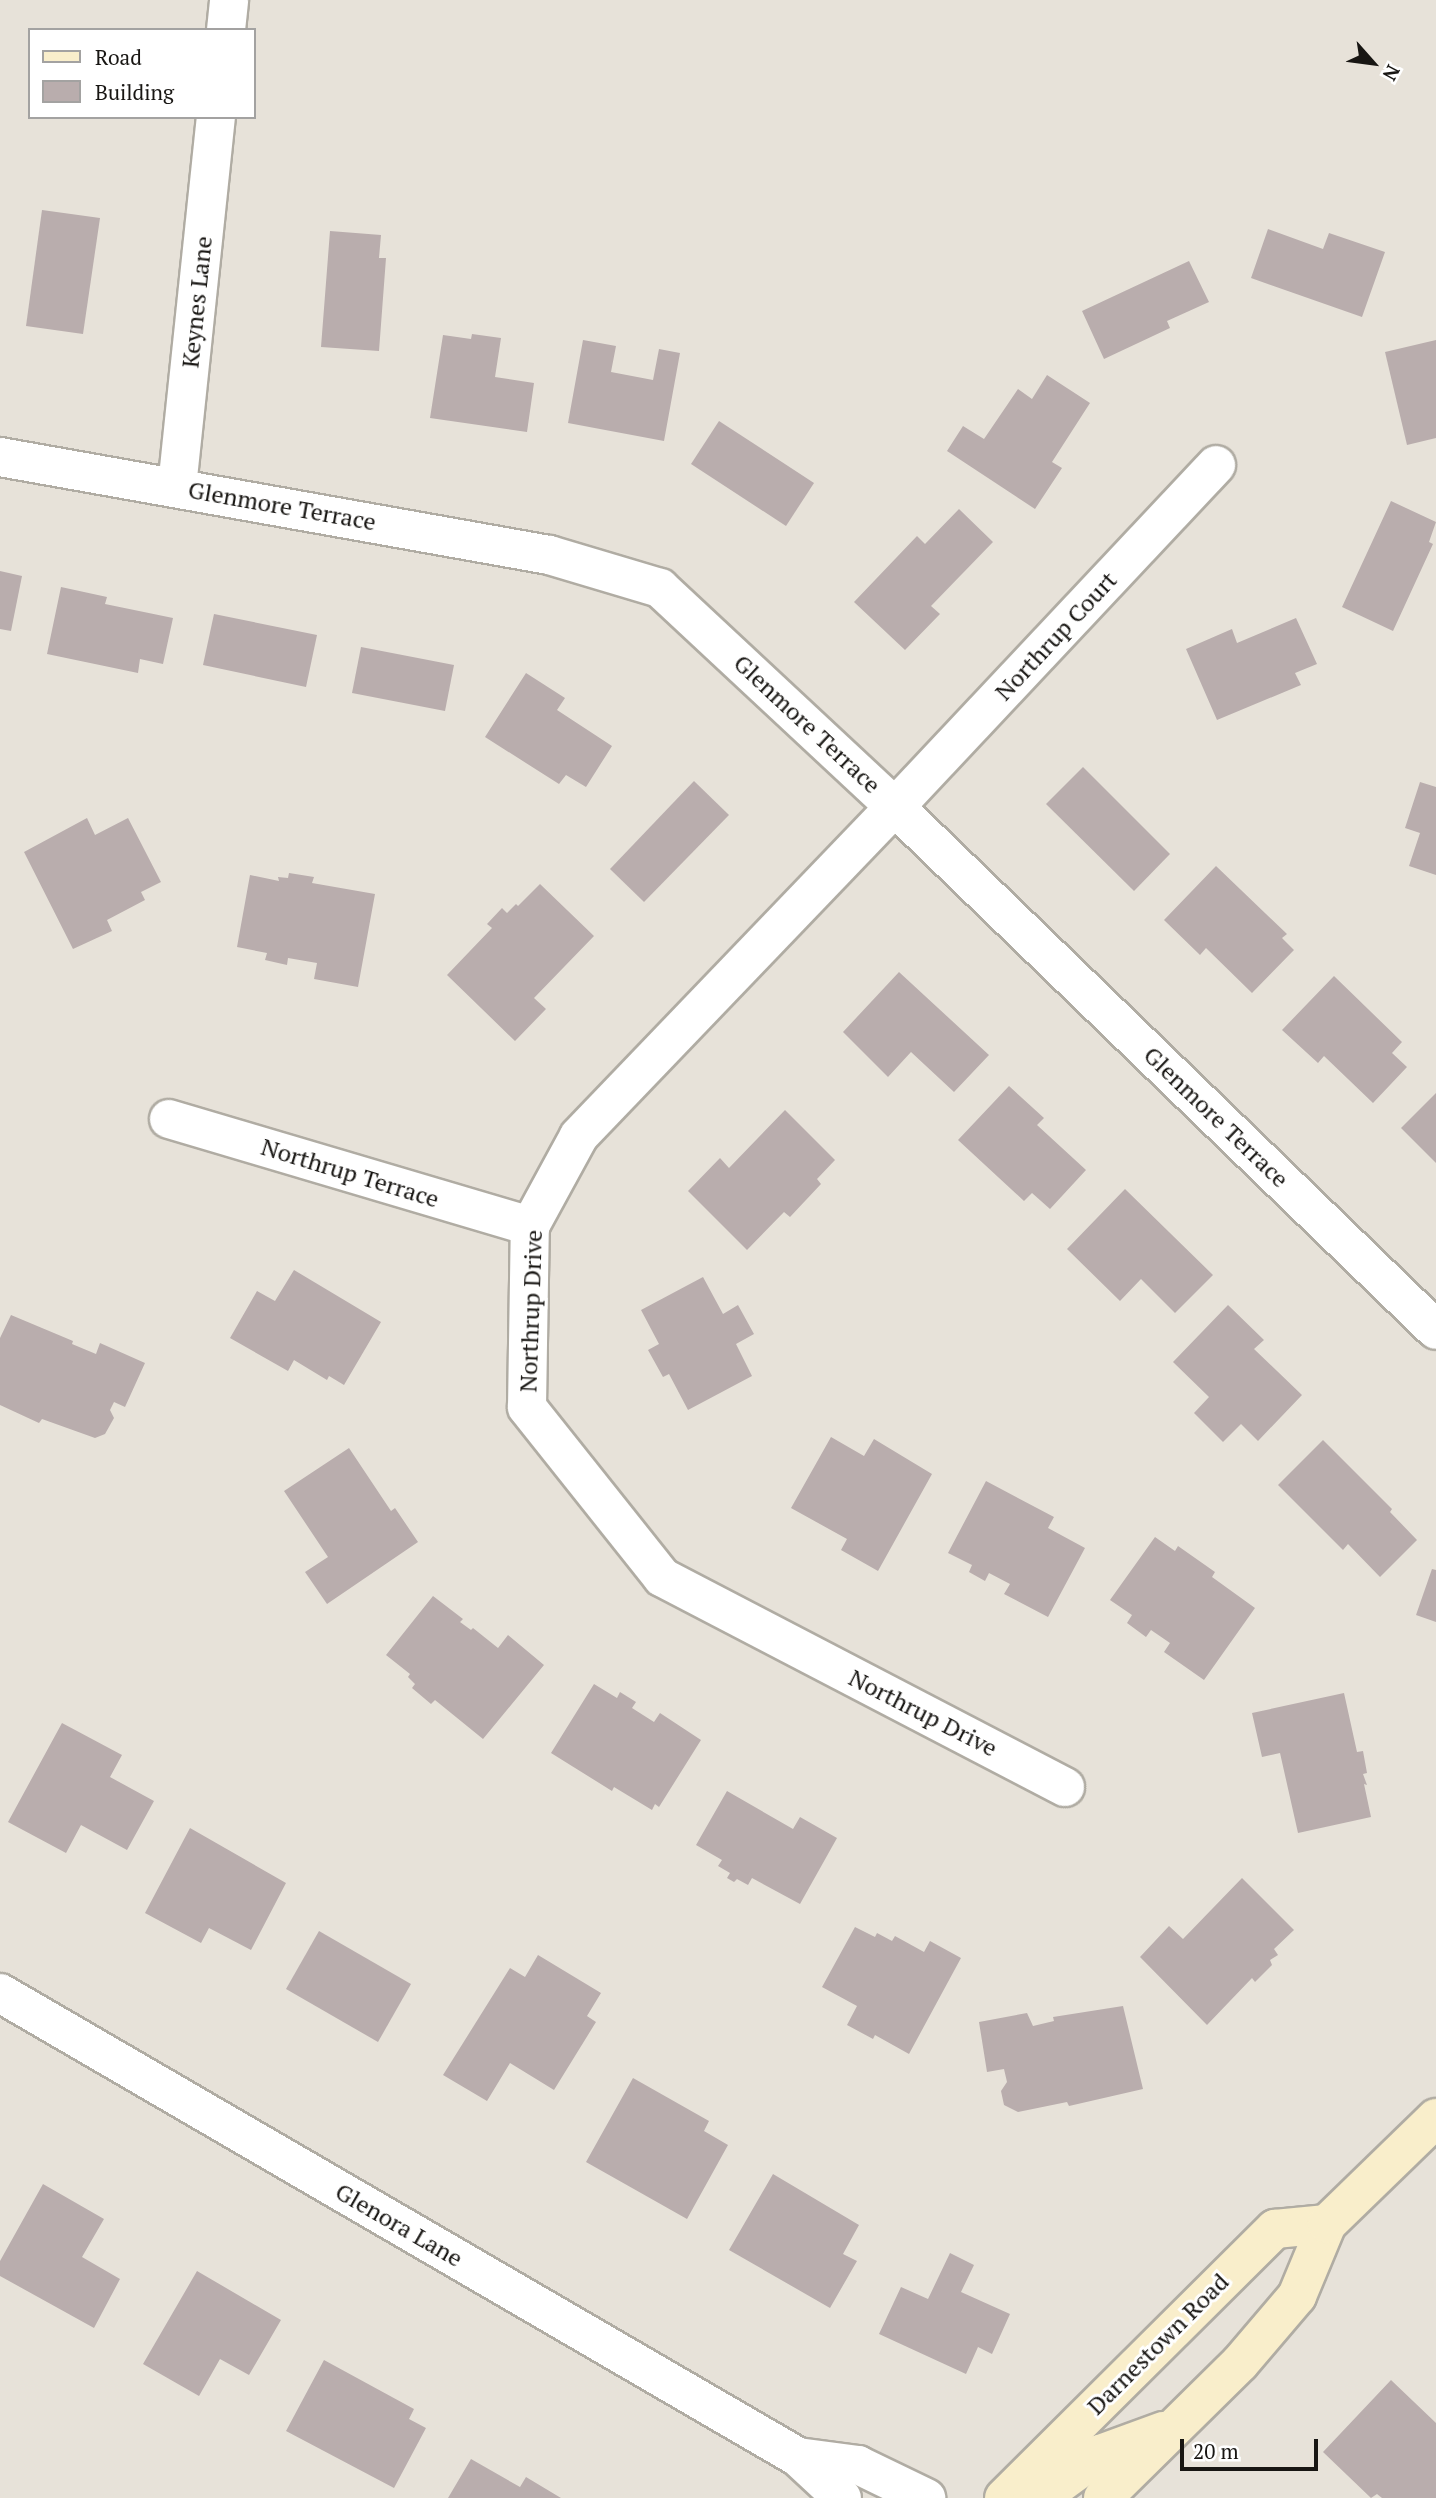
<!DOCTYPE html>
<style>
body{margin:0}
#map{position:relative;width:1436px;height:2498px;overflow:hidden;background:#e7e2d9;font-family:"PT Serif",serif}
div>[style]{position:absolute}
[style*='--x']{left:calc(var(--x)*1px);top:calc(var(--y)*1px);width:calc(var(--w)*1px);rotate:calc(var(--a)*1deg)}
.building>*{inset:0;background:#b9adad}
.roads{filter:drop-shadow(2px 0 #b0aca3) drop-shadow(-2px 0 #b0aca3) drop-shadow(0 2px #b0aca3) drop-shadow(0 -2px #b0aca3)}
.street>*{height:38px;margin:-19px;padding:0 19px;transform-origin:19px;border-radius:19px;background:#fff}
.secondary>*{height:38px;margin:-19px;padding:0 19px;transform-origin:19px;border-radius:19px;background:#f9eecb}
span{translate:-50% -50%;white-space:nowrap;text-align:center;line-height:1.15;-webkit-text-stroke:6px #fff;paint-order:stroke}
.street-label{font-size:24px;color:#181613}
.legend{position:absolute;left:28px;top:28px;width:228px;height:91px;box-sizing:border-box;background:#fff;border:2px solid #a3a2a1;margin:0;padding:9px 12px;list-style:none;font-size:21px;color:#181613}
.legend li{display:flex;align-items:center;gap:14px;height:35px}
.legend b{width:35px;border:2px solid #a3a2a1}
.north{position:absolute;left:1338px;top:28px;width:70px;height:70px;-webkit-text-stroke:5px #fff;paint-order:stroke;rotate:118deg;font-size:19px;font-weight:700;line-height:28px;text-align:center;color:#181613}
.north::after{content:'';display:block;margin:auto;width:24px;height:32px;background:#181613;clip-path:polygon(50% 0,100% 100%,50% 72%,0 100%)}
.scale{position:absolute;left:1180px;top:2439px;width:138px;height:32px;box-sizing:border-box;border:4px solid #181613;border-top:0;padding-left:9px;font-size:21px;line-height:24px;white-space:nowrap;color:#181613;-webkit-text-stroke:5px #fff;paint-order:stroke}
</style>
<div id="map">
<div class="building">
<i style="clip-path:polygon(42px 210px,100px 218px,83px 334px,26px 326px)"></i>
<i style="clip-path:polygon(1268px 229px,1323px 249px,1329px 233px,1385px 252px,1362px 317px,1251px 278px)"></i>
<i style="clip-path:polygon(330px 231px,381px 235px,379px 258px,386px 258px,379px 351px,321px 347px)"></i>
<i style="clip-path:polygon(1189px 261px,1209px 302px,1167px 321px,1170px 328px,1104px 359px,1082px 311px)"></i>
<i style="clip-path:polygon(472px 334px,501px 338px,495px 377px,534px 383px,527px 432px,430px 418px,443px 335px,471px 339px)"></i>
<i style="clip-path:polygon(583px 340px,616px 346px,611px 372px,653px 380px,659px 349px,680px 353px,664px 441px,568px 423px)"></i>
<i style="clip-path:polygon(1436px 340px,1436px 438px,1407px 445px,1385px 352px)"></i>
<i style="clip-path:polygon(1047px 375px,1090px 403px,1052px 462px,1062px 468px,1035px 509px,947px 451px,963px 426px,984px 439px,1018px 389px,1032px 399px)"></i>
<i style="clip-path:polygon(719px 421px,814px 483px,786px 526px,691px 464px)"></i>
<i style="clip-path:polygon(1391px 501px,1436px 522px,1429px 542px,1433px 544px,1393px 631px,1342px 607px)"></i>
<i style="clip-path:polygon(959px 509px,993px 542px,931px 606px,940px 614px,905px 650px,854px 602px,917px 536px,925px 544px)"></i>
<i style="clip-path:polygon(0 571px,22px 576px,11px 631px,0 629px)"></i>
<i style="clip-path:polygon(61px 587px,107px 597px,105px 604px,173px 618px,163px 664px,140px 659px,138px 673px,47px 654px)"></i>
<i style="clip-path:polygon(214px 614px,317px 635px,306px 687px,203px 665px)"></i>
<i style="clip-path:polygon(1296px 618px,1317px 664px,1295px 673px,1301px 685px,1217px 720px,1186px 649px,1232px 629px,1237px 643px)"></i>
<i style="clip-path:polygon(361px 647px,454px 665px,445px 711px,352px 693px)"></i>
<i style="clip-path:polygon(526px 673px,565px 698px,557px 710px,612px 746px,586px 787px,566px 775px,559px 784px,485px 737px)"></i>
<i style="clip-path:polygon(1083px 767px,1170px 854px,1134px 891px,1046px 804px)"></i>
<i style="clip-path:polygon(694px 781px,729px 815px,644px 902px,610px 869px)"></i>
<i style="clip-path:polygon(1420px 782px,1436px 787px,1436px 875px,1409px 866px,1420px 833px,1405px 828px)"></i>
<i style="clip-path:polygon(87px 818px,95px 835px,128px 818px,161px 882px,141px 892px,145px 900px,107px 920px,112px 931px,73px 949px,24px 852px)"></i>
<i style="clip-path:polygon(1216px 866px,1287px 934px,1282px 938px,1294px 950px,1252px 993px,1206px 948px,1200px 955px,1164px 920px)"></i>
<i style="clip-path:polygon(289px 873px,314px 877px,312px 883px,375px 894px,358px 987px,314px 979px,317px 963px,288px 958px,287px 965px,265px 960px,267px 953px,237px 947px,250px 875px,279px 881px,278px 877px,288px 878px)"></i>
<i style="clip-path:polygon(540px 884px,594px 936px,534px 998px,546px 1009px,515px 1041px,447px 975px,492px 928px,487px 924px,502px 908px,507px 913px,516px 904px,518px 906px)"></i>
<i style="clip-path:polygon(899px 972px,989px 1055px,954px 1092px,911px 1052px,888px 1077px,843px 1032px)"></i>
<i style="clip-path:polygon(1334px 976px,1402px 1042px,1392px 1053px,1407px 1067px,1373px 1103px,1324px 1056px,1318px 1063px,1282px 1030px)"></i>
<i style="clip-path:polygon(1009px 1086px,1044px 1118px,1037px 1125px,1086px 1170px,1050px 1209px,1032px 1193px,1024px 1201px,958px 1140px)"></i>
<i style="clip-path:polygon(1436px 1093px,1436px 1163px,1401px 1128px)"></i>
<i style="clip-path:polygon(785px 1110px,835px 1160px,817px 1179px,821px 1184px,790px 1217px,784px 1212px,747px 1250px,688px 1191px,720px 1158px,729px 1168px)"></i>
<i style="clip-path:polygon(1125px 1189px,1213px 1275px,1175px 1313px,1141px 1279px,1120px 1301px,1067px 1249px)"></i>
<i style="clip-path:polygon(294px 1270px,381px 1322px,344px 1385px,329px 1376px,327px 1380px,294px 1360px,288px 1371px,230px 1338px,257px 1291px,275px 1301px)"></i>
<i style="clip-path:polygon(703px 1277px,723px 1314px,738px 1305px,754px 1334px,736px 1344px,752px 1376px,688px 1410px,669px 1374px,663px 1377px,648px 1350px,659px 1344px,641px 1310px)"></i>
<i style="clip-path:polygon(1228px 1305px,1264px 1340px,1254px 1349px,1302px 1395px,1258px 1441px,1241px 1424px,1223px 1442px,1194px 1413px,1209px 1397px,1173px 1362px)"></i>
<i style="clip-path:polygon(11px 1315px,73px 1341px,72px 1344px,96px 1354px,100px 1343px,145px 1363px,125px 1407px,114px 1402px,110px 1410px,114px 1418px,105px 1434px,95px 1438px,42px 1419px,39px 1423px,0 1405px,0 1338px)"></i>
<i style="clip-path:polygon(831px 1437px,864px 1456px,874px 1439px,932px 1474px,878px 1571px,841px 1550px,847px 1539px,791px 1508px)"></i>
<i style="clip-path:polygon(1323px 1440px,1392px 1509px,1390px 1512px,1417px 1540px,1380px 1577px,1348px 1544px,1343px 1550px,1278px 1485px)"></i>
<i style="clip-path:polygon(349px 1448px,391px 1511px,395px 1508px,418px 1542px,327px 1604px,305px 1572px,328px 1557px,284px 1491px)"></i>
<i style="clip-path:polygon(986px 1481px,1054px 1517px,1048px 1528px,1085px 1548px,1048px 1617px,1004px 1594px,1010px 1584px,989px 1573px,985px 1581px,969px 1572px,972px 1565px,948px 1553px)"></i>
<i style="clip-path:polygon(1155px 1537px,1175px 1551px,1178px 1546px,1215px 1572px,1212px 1577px,1255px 1608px,1204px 1680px,1164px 1652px,1170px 1643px,1151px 1630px,1146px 1637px,1127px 1623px,1132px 1615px,1110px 1600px)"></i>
<i style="clip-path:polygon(1432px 1569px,1436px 1570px,1436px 1622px,1416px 1615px)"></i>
<i style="clip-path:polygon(433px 1596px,463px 1619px,460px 1622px,471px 1630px,473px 1628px,498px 1648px,508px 1635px,544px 1665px,483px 1739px,435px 1700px,431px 1704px,412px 1688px,415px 1684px,408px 1677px,410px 1674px,386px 1655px)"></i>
<i style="clip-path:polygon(594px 1684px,617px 1698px,620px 1692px,636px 1702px,632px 1708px,654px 1722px,660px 1713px,701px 1740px,659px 1807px,655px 1804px,652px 1810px,614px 1787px,612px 1791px,551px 1753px)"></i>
<i style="clip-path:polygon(1344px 1693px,1357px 1752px,1363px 1751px,1367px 1773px,1363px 1774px,1367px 1785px,1364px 1784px,1371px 1817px,1298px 1833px,1280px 1753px,1262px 1757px,1252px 1713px)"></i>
<i style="clip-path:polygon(62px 1723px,122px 1755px,110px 1777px,154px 1801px,127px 1850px,81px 1825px,66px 1853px,8px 1822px)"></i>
<i style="clip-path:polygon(727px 1791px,793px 1829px,800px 1817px,837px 1838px,800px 1904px,752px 1878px,748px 1885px,737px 1879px,734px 1882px,727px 1878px,730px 1873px,718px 1866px,722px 1860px,696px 1845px)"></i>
<i style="clip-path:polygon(190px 1828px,286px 1883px,251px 1950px,209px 1928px,201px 1943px,145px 1913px)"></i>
<i style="clip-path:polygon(1242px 1878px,1294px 1930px,1274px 1949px,1278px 1955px,1270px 1960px,1272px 1965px,1255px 1982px,1252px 1978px,1207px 2025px,1140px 1957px,1169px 1926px,1183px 1939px)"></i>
<i style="clip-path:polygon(855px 1927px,875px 1937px,877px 1933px,892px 1941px,895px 1936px,924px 1952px,930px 1941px,961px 1958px,909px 2054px,875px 2035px,873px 2039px,847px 2025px,857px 2006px,822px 1987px)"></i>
<i style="clip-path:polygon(319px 1931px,411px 1984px,378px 2042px,286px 1989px)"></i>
<i style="clip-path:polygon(538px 1955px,601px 1993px,587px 2016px,596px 2022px,554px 2090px,510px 2063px,487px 2101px,443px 2075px,510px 1968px,525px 1977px)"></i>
<i style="clip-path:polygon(1123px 2006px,1143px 2089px,1069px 2106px,1067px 2102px,1018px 2112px,1004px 2105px,1001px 2091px,1007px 2082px,1004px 2069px,987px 2072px,979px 2022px,1027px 2013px,1033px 2026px,1054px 2021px,1053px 2017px)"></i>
<i style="clip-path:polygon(633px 2078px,709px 2121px,704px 2131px,728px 2145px,687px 2219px,586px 2162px)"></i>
<i style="clip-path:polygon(773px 2174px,859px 2225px,843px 2254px,857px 2261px,830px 2308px,729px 2250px)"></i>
<i style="clip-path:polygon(43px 2184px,104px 2219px,82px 2257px,120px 2279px,94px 2328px,0 2276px,0 2261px)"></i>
<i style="clip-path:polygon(950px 2253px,974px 2265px,961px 2292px,1010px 2314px,992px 2354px,978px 2347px,966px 2374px,879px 2334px,901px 2287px,928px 2299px)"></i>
<i style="clip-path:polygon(197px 2271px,281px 2320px,249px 2375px,220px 2359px,199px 2396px,143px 2364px)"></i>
<i style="clip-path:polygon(324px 2360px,414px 2409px,409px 2419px,426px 2428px,394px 2488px,286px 2431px)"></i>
<i style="clip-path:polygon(1391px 2380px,1436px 2423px,1436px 2498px,1382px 2498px,1377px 2494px,1371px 2498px,1323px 2452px)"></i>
<i style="clip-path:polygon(471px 2459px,520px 2487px,526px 2477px,561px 2498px,448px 2498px)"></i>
</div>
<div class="roads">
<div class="street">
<i style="--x:226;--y:30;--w:30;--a:-84"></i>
<i style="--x:0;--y:457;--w:558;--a:10.12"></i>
<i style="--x:549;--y:555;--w:116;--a:16.6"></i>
<i style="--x:660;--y:588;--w:321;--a:43"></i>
<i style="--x:895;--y:807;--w:752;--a:44.03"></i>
<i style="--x:177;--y:487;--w:372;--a:-84"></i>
<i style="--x:169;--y:1119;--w:377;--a:16.5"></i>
<i style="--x:1065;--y:1787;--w:454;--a:-152.5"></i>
<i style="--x:662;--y:1577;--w:217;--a:-128.5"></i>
<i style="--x:527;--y:1407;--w:181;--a:-89.1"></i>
<i style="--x:530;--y:1226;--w:102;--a:-61.4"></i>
<i style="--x:579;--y:1136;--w:456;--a:-46.2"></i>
<i style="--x:895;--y:807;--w:469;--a:-46.8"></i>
<i style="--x:0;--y:1993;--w:923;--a:30.18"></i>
<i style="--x:798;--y:2457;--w:60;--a:43"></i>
<i style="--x:798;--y:2457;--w:61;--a:7.6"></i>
<i style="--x:858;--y:2465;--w:76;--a:25.9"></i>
</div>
<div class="secondary">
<i style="--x:1004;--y:2498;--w:382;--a:-44.8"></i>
<i style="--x:1275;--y:2229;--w:52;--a:-5.5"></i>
<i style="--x:1032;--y:2498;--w:25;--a:-26"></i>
<i style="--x:1055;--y:2487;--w:56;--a:-36.3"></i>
<i style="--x:1100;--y:2454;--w:67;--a:-20.1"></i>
<i style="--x:1103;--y:2498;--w:192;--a:-44.6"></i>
<i style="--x:1240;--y:2363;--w:88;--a:-49.6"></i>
<i style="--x:1297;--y:2296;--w:78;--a:-67.4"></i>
<i style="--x:1327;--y:2224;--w:152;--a:-44.2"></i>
</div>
</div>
<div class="street-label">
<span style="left:197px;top:302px;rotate:-84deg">Keynes Lane</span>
<span style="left:282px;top:506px;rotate:10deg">Glenmore Terrace</span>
<span style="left:1056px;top:636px;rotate:-47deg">Northrup Court</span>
<span style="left:807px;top:724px;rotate:43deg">Glenmore Terrace</span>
<span style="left:1216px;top:1117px;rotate:44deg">Glenmore Terrace</span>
<span style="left:350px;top:1173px;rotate:17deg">Northrup Terrace</span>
<span style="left:531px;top:1311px;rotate:-88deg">Northrup Drive</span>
<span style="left:923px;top:1713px;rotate:27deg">Northrup Drive</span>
<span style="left:399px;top:2225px;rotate:30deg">Glenora Lane</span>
<span style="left:1158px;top:2344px;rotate:-45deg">Darnestown Road</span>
</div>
<ul class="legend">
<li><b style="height:9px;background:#f9eecb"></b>Road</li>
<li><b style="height:19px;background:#b9adad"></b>Building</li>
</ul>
<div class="north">N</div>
<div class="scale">20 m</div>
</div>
